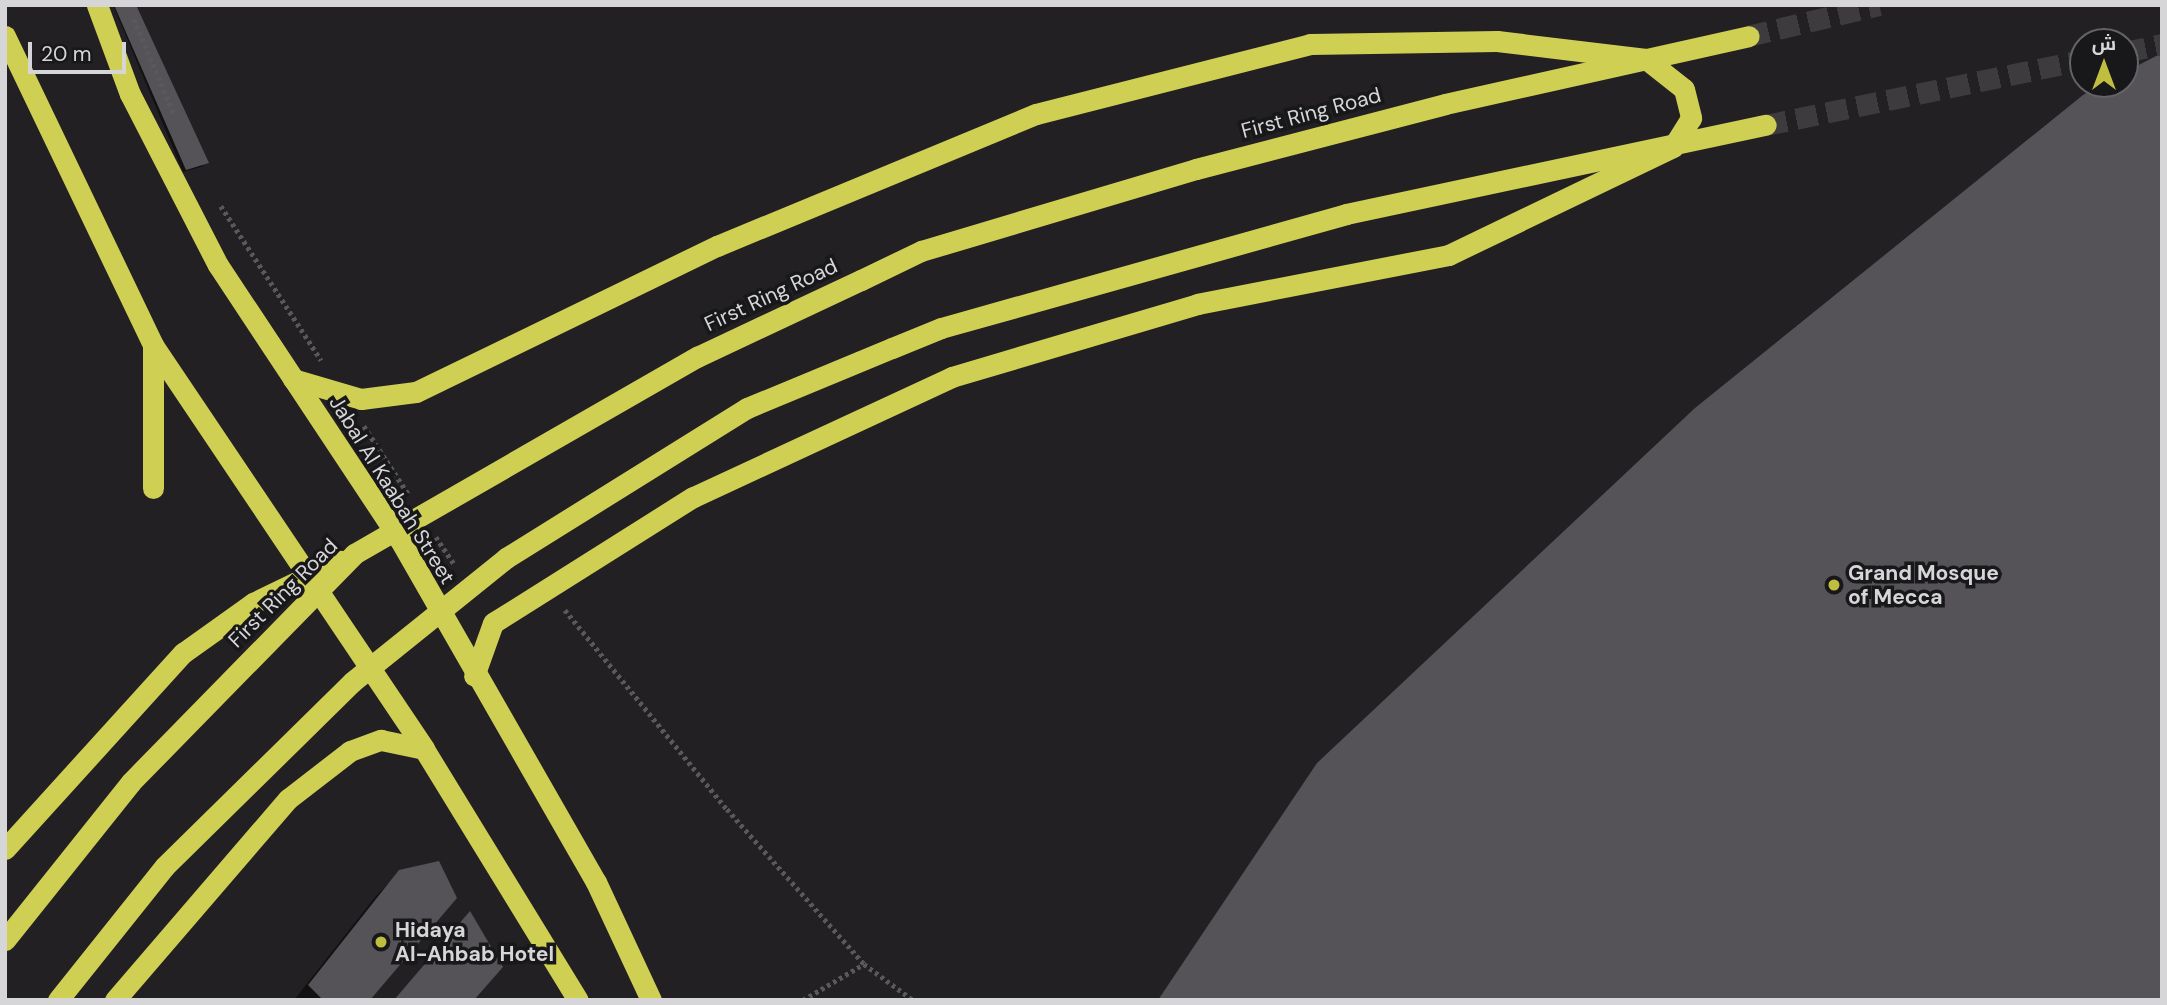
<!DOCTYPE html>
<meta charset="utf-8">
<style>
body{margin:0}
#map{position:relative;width:2167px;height:1005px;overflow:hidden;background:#222023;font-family:"DM Sans",Cairo,sans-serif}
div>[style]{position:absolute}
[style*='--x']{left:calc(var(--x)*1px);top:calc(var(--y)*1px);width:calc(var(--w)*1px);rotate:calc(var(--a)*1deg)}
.shadow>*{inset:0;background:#0007}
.building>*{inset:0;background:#555357}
.highway-tunnel>*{height:21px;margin-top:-10.5px;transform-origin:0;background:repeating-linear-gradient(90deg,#3d3b3e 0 21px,transparent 0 31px)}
.path>*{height:4.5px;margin-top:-2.25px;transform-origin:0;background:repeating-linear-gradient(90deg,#5a585b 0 3.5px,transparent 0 7px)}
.highway>*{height:21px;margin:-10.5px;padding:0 10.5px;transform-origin:10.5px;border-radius:10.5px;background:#cfcf54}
.highway-bridge>*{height:21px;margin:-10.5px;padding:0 10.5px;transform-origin:10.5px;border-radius:10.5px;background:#cfcf54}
.dots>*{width:19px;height:19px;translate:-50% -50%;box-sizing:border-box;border:4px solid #18171a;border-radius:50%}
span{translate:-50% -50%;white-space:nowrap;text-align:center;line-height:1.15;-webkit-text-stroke:7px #18171a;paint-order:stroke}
.street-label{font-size:21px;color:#d6d5d7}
.poi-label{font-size:21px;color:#d6d5d7;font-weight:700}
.left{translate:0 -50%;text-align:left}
.frame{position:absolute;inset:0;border:7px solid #d6d5d7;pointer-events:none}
.north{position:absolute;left:2069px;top:28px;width:70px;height:70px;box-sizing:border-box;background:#18171a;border:2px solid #646366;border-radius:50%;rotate:0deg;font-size:19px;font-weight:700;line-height:28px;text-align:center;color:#d6d5d7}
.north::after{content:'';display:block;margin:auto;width:24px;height:32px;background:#bfbe41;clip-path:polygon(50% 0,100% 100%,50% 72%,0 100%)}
.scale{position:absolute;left:28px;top:42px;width:98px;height:32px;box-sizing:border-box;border:4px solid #d6d5d7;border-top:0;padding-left:9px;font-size:21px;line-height:24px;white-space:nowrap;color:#d6d5d7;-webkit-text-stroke:5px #18171a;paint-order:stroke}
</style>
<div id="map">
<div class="shadow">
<i style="clip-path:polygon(113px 5px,135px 5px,204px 166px,183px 172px)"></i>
<i style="clip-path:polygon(2125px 74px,2162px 1000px,1158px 1000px,1318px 764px,2107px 84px,2125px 84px)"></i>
<i style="clip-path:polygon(400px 872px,368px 1000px,294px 1000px,375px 897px)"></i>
</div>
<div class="building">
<i style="clip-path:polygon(114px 5px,136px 5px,209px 163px,186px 170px)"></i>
<i style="clip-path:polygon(2162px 53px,2162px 1000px,1158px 1000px,1317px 763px,1695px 408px,2083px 95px,2103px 84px,2125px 84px,2125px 72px)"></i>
<i style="clip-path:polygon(439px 861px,457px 898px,370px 1000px,323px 1000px,308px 985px,399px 870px)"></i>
<i style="clip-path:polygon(470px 911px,503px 967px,474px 1000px,394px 1000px)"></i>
</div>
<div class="highway-tunnel">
<i style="--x:1748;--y:36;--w:135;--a:-13.3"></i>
<i style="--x:2125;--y:52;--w:38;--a:-12"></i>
<i style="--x:1766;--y:125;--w:324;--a:-11.6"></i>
</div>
<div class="path">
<i style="--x:134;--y:19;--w:103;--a:67.2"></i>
<i style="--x:221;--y:206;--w:184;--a:57"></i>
<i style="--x:364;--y:426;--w:82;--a:56.9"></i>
<i style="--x:436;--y:537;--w:34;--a:56"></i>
<i style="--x:565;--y:610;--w:257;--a:50.9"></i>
<i style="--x:727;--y:809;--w:207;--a:48.5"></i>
<i style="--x:864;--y:964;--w:61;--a:36.3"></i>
<i style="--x:803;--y:1000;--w:71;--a:-30.5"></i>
</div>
<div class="highway">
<i style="--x:97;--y:5;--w:95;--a:69.7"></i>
<i style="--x:130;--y:94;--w:192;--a:62.8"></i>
<i style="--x:218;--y:265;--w:330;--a:56.5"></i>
<i style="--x:400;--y:540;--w:394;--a:60.2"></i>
<i style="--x:596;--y:882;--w:130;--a:65"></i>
<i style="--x:5;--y:36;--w:343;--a:64.4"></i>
<i style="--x:153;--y:345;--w:486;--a:56.1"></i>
<i style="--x:424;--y:749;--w:294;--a:58.5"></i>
<i style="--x:861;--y:280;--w:67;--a:-25.8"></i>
<i style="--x:921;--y:251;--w:287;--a:-16.6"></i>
<i style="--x:1196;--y:169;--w:257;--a:-14.6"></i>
<i style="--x:1445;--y:104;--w:311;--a:-12.6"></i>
<i style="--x:153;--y:345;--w:143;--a:90"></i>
<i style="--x:892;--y:348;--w:53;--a:-22.2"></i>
<i style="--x:941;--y:328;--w:421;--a:-15.7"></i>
<i style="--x:1346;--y:214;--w:429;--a:-12"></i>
<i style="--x:293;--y:379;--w:71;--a:16.4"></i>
<i style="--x:361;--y:399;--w:55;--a:-7.3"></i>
<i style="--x:416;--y:392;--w:335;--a:-25.9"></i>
<i style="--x:717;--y:246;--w:345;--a:-22.5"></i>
<i style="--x:1036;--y:114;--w:283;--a:-14.3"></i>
<i style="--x:1310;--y:44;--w:187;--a:-0.9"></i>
<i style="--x:1497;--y:41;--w:150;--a:6.9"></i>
<i style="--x:1646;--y:59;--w:48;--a:38.3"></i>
<i style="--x:1684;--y:89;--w:30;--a:76"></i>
<i style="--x:1691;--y:118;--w:34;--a:122"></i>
<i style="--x:1673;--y:147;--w:249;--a:154.3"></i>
<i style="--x:1449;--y:255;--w:256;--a:169"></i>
<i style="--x:1198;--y:304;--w:257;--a:163.5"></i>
<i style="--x:952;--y:377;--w:285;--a:155.1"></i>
<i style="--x:693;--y:497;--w:236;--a:147.8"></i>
<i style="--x:493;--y:623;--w:56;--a:109.7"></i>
<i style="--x:115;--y:1000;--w:265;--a:-49.3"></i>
<i style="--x:288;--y:799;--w:78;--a:-37.7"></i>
<i style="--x:350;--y:751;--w:33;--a:-20"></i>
<i style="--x:381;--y:740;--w:44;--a:11.8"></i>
</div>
<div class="highway-bridge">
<i style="--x:5;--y:849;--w:265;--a:-47.8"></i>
<i style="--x:183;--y:653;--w:86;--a:-35.5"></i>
<i style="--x:253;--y:603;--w:97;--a:-25.8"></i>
<i style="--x:5;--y:940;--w:202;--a:-51.4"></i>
<i style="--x:131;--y:782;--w:319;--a:-45.6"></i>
<i style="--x:354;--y:554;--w:396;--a:-29.9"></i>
<i style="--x:697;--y:357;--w:181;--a:-25.2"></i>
<i style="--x:58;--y:1000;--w:171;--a:-51.4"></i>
<i style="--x:165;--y:866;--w:262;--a:-44.5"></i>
<i style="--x:352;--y:682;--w:198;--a:-38.8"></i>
<i style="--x:506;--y:558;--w:284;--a:-31.9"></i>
<i style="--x:747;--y:408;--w:157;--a:-22.5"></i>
</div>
<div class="dots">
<i style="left:1834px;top:585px;background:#bfbe41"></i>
<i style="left:381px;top:942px;background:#bfbe41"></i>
</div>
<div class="street-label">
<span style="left:1311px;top:113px;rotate:-15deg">First Ring Road</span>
<span style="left:771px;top:295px;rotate:-25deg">First Ring Road</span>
<span style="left:392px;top:490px;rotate:58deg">Jabal Al Kaabah Street</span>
<span style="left:283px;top:593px;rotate:-45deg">First Ring Road</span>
</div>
<div class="poi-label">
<span class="left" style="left:1848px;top:585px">Grand Mosque<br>of Mecca</span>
<span class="left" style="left:395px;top:942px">Hidaya<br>Al-Ahbab Hotel</span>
</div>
<div class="frame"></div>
<div class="north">ش</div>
<div class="scale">20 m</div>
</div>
